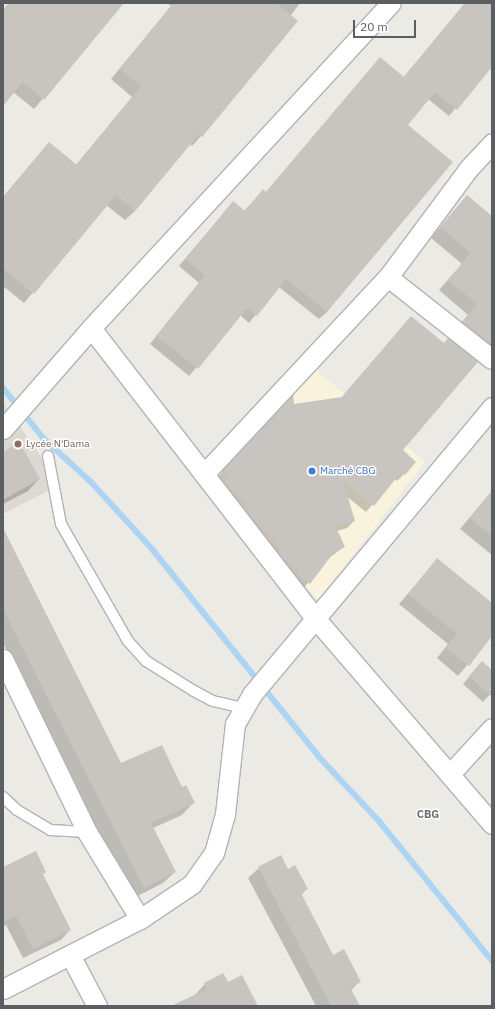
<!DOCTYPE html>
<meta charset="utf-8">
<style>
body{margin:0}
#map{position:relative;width:495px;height:1009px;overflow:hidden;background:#eceae4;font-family:"IBM Plex Sans",sans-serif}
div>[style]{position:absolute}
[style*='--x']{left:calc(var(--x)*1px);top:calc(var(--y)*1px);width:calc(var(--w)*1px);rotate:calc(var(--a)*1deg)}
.commercial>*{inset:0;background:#f9f2dc}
.education>*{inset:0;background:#dcd9d2}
.shadow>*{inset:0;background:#0003}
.stream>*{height:6px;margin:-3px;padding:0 3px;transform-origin:3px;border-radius:3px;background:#add5f3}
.building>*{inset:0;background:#c8c5c0}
.roads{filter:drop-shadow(1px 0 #b1b4b7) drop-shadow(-1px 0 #b1b4b7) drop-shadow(0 1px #b1b4b7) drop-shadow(0 -1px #b1b4b7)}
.lane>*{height:10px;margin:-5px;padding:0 5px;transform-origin:5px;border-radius:5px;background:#fff}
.street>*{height:19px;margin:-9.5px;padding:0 9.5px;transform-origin:9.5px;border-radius:9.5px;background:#fff}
.dots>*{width:11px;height:11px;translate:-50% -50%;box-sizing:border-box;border:2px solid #fff;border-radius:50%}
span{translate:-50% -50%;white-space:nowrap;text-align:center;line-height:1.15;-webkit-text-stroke:3px #fff;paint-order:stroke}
.education-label{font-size:10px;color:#785e54}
.left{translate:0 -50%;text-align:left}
.shop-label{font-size:10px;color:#366cbe}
.neighbourhood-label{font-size:11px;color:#6d7174;font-weight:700}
.frame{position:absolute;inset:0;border:4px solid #5c5f62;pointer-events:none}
.scale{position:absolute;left:353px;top:20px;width:63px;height:18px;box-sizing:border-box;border:2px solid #5c5f62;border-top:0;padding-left:5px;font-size:12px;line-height:14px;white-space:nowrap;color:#5c5f62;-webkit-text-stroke:3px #fff;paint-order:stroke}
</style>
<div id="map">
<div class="commercial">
<i style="clip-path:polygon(302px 358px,425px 462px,318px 600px,206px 470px)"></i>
</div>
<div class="education">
<i style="clip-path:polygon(3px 403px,61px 484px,3px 514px)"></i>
</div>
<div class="shadow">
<i style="clip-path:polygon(9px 3px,122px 3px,34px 109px,13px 92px,3px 105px,3px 10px)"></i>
<i style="clip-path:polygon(167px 3px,300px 3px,201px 136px,192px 146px,190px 144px,135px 211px,125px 220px,106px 205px,24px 303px,3px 286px,3px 197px,49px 143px,76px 165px,132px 97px,111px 79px,171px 6px)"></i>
<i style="clip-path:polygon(465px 3px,492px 3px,492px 65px,449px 116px,428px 99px,407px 125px,327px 312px,319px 319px,279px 287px,249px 323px,240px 315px,189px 376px,150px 344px,199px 283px,179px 266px,226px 210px,233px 202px,244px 211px,263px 191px,265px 193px,380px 58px,403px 78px)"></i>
<i style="clip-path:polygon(467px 196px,492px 217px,492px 352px,453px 332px,468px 315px,439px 290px,462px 264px,431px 238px)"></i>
<i style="clip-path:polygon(411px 317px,401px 450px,404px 474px,397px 481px,394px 479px,366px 512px,346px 496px,354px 521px,347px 528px,337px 531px,344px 547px,329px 558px,302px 590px,215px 480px,287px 403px,294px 405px,341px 398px)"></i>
<i style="clip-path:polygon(3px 453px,39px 479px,28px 491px,3px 504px)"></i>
<i style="clip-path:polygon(492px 491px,492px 555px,460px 529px)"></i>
<i style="clip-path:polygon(3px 531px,121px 765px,182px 788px,193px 803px,182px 815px,153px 828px,175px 872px,163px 883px,132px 899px,3px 643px)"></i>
<i style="clip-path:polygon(437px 560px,492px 604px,492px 635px,458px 676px,437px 658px,448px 644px,399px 604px)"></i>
<i style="clip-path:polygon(475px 670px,492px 672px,492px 692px,483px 702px,463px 684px)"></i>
<i style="clip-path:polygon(259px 868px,288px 870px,307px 889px,301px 895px,333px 956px,360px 981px,351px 990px,359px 1006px,316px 1006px,248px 878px)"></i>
<i style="clip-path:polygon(3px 869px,70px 930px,61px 940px,23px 958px,6px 925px,3px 926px)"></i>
<i style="clip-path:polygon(205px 984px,227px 984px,257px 1006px,173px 1006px,195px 995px)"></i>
</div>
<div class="stream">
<i style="--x:3;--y:388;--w:64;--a:51.3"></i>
<i style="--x:43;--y:438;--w:64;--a:42.5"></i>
<i style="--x:90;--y:481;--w:92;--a:47.6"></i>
<i style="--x:152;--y:549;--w:267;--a:51.2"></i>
<i style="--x:319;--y:757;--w:86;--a:46.9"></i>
<i style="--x:378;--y:820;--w:181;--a:51"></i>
</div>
<div class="building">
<i style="clip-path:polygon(10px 3px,124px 3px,44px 100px,23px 82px,3px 106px,3px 11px)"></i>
<i style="clip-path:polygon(174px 3px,276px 3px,298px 21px,202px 137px,199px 134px,135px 211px,116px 195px,34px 294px,3px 268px,3px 197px,49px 142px,77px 165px,141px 86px,120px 69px)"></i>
<i style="clip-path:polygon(465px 3px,492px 3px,492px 67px,457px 110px,435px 92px,408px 125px,453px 162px,327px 312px,286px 279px,257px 316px,247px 308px,198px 369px,156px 336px,205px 275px,186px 259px,233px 201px,245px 211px,263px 189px,266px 192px,380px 57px,404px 77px)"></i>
<i style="clip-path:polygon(467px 195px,492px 216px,492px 345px,462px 322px,477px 304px,448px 280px,471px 253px,440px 227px)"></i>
<i style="clip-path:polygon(411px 316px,444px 343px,448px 338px,478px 362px,403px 450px,416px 462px,405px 475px,401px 472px,374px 506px,343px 481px,355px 521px,336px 527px,345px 547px,334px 552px,310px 584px,297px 574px,299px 570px,282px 557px,278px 552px,281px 548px,251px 517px,253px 515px,245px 507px,247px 505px,225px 483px,229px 479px,221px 472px,293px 394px,294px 404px,342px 397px)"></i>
<i style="clip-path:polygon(19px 442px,40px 479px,3px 500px,3px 452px)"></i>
<i style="clip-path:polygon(492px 491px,492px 536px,470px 518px)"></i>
<i style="clip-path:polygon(3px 528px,121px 763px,162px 745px,182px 787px,186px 785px,195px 803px,151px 823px,176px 872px,144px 888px,3px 609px)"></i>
<i style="clip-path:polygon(437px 558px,492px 603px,492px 636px,469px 666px,446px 648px,457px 634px,408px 594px)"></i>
<i style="clip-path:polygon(482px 661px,492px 670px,492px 697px,469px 676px)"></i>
<i style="clip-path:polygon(36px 851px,46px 872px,43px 874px,71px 930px,33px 949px,16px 916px,3px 922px,3px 867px)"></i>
<i style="clip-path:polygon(281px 855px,288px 869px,295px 865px,308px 889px,301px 893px,333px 955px,344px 949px,361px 982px,350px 987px,360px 1006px,331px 1006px,258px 867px)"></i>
<i style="clip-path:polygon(223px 973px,228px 982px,242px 975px,258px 1006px,171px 1006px,207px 989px,204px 983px)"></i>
</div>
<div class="roads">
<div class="lane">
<i style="--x:48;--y:456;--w:69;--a:79.2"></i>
<i style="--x:61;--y:524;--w:135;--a:60.2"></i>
<i style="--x:128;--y:641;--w:27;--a:48"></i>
<i style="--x:146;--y:661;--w:57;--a:32"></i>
<i style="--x:194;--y:691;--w:21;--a:28"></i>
<i style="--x:213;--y:701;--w:32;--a:13"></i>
<i style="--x:3;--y:797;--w:19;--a:43"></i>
<i style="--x:17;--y:810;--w:39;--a:31"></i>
<i style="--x:50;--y:830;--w:37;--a:3"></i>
</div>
<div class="street">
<i style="--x:388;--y:277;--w:132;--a:38.3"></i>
<i style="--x:91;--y:328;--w:366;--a:52.3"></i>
<i style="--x:315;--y:618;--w:272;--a:49.3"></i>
<i style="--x:3;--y:429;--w:134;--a:-48.9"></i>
<i style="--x:91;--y:328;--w:442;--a:-47.3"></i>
<i style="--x:204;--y:474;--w:270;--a:-47"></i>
<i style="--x:388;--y:277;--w:136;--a:-53.4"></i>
<i style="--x:469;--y:168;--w:34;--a:-47"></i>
<i style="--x:3;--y:659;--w:192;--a:64.1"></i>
<i style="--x:87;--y:832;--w:102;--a:58.7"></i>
<i style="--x:450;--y:774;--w:62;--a:-47.6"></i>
<i style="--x:70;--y:955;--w:58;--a:62.1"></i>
<i style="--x:3;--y:989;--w:154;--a:-27.1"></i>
<i style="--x:140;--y:919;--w:63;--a:-33.9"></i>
<i style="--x:192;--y:884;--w:38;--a:-55"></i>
<i style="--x:214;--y:853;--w:41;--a:-74.2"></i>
<i style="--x:225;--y:814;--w:91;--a:-83.7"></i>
<i style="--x:235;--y:724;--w:36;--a:-60"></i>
<i style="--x:253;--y:693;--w:373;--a:-50.1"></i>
</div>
</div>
<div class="dots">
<i style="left:18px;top:444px;background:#8d6e63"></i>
<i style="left:312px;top:471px;background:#3f7fe0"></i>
</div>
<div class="education-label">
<span class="left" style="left:26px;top:444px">Lycée N'Dama</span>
</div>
<div class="shop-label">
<span class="left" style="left:320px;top:471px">Marché CBG</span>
</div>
<div class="neighbourhood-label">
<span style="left:428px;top:814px">CBG</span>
</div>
<div class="frame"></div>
<div class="scale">20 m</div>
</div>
